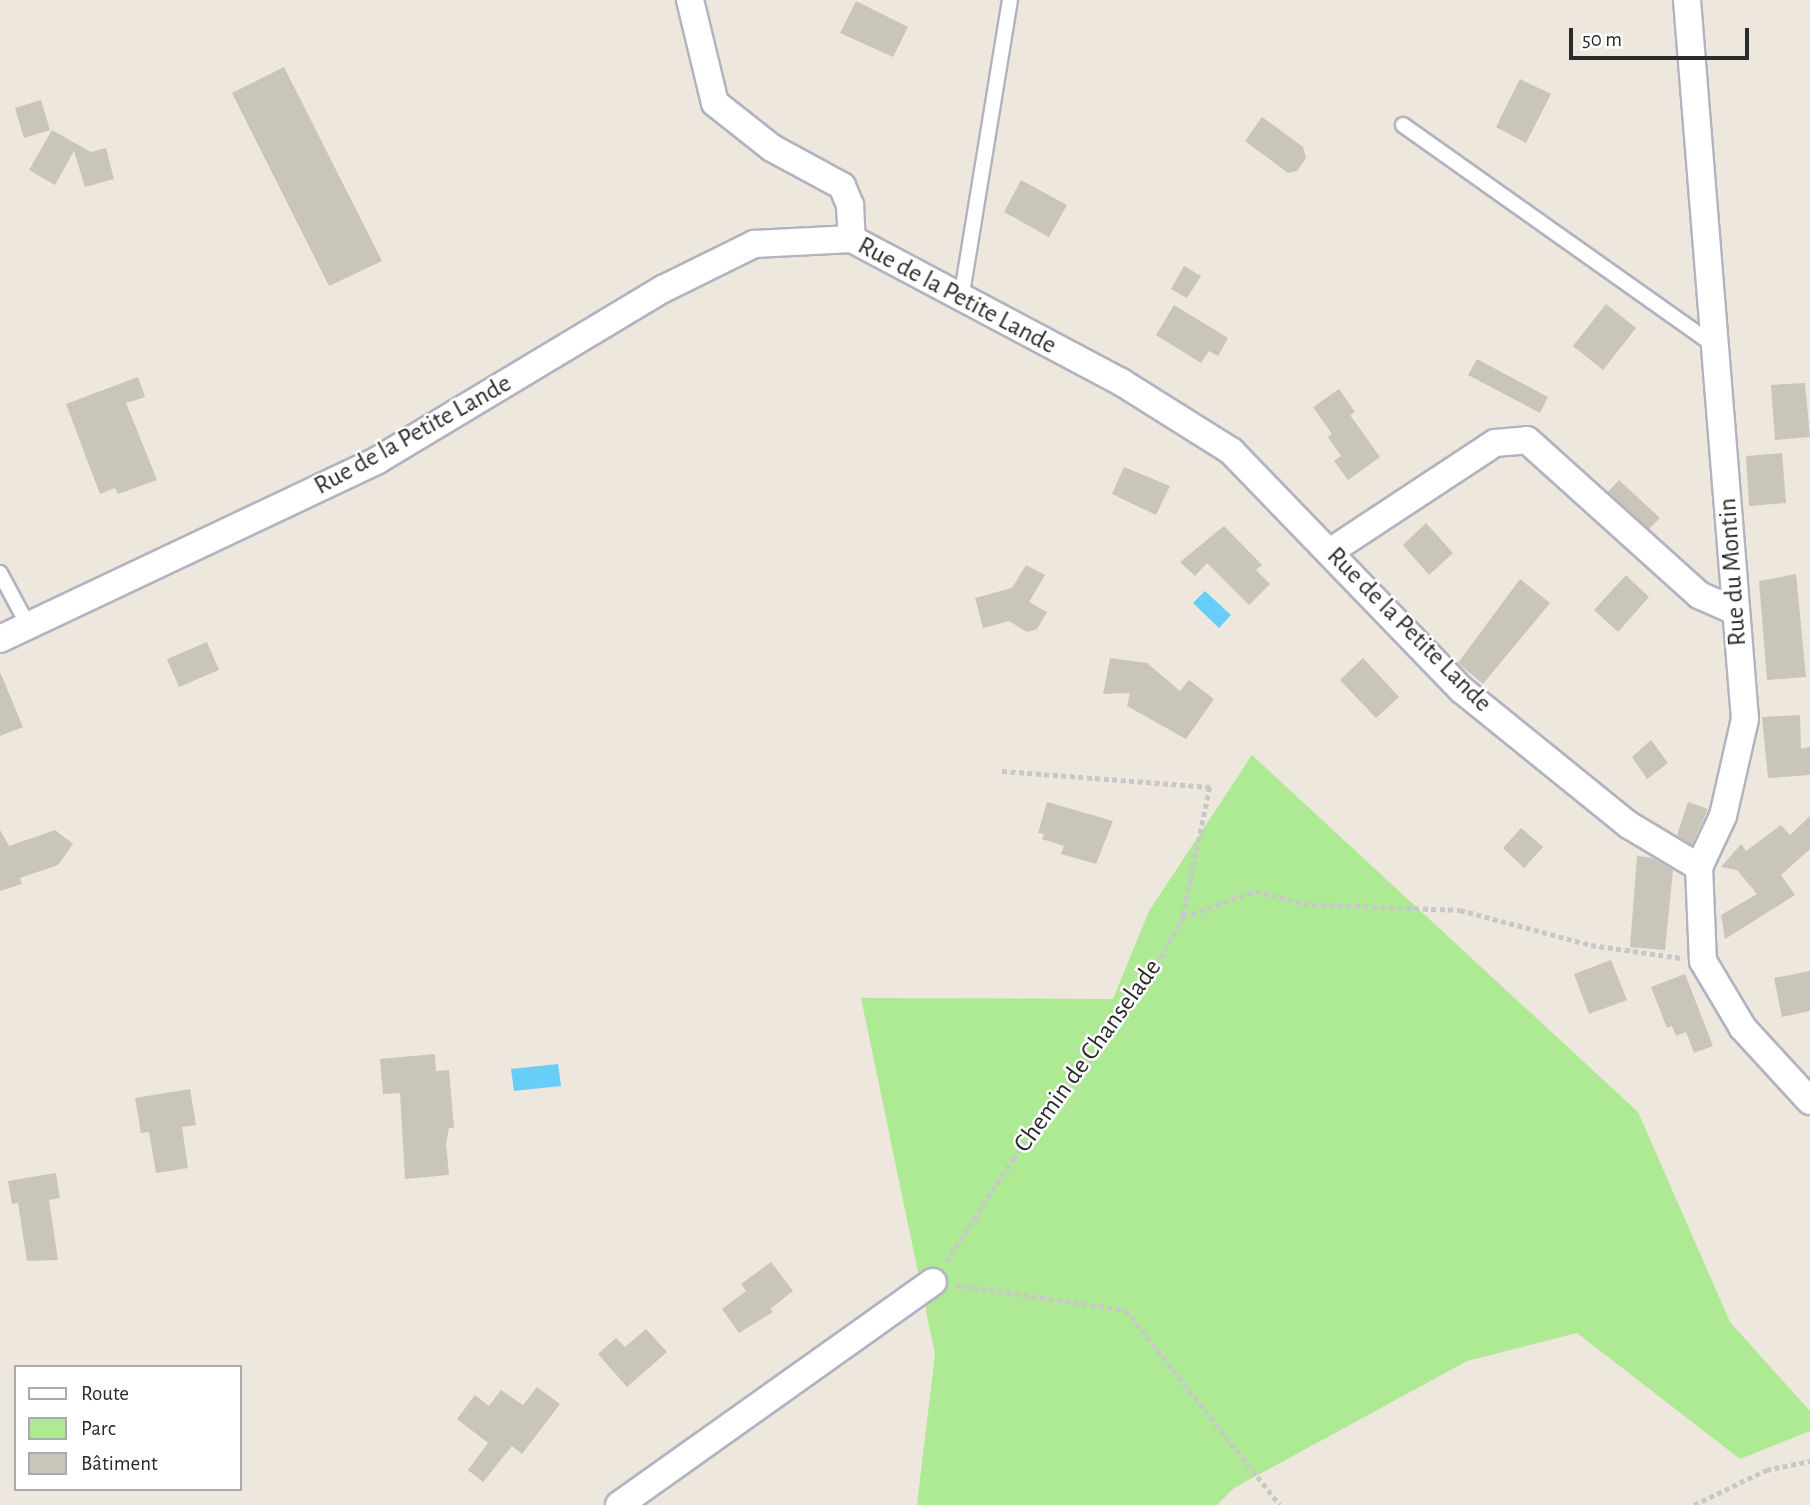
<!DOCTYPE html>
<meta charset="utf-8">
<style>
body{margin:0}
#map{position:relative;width:1810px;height:1505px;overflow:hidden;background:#eee7dd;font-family:"Alegreya Sans",sans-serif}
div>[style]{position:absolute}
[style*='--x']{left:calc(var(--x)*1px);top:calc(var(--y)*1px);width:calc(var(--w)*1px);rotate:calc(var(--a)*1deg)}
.green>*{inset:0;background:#aeea94}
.water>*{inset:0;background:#67cdf9}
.building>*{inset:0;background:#c9c5bb}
.path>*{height:4.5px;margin-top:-2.25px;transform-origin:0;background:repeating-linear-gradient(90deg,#c8c8c8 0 5px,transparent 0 8.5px)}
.roads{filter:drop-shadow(2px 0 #b1b3c0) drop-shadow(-2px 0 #b1b3c0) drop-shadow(0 2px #b1b3c0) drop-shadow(0 -2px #b1b3c0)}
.lane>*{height:14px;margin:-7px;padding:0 7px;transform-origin:7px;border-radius:7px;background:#fff}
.street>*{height:26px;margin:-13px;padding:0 13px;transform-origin:13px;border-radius:13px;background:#fff}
span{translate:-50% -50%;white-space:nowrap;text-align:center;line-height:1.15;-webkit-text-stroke:5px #fff;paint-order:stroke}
.street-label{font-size:26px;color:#2b2b2b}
.legend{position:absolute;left:14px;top:1365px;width:228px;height:126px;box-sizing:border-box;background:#fff;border:2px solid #aaa;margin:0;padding:9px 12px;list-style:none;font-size:21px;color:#2b2b2b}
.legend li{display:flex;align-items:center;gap:14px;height:35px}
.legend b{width:35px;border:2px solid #aaa}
.scale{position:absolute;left:1569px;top:28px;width:180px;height:32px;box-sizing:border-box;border:4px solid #2b2b2b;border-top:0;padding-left:9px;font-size:21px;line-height:24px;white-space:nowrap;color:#2b2b2b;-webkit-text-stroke:5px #fff;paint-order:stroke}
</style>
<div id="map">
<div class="green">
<i style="clip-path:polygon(1252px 755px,1638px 1112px,1730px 1322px,1810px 1411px,1810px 1431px,1740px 1459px,1577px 1333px,1467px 1361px,1234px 1488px,1217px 1505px,917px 1505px,935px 1354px,861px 998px,1113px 999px,1149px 911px)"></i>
</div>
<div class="water">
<i style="clip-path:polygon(1205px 591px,1231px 615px,1219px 628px,1193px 603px)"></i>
<i style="clip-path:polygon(558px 1064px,561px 1086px,514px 1091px,511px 1069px)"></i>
</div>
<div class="building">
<i style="clip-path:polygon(856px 1px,908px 27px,893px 57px,840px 33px)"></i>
<i style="clip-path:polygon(284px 67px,382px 261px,329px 286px,232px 93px)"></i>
<i style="clip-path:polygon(1520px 79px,1551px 94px,1526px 143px,1496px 127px)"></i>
<i style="clip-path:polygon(41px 100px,50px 130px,24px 138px,15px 108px)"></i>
<i style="clip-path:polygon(1262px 117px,1303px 147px,1306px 158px,1297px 171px,1288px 173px,1245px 141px)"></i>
<i style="clip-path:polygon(52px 130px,91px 152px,106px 148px,114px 179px,85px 187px,74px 151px,55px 185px,29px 170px)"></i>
<i style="clip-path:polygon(1021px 180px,1067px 205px,1049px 237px,1004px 212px)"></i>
<i style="clip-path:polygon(1184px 266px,1201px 276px,1187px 298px,1171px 289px)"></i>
<i style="clip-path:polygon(1606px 304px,1636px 328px,1603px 370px,1573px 346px)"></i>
<i style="clip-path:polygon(1174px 305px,1228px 338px,1218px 356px,1209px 351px,1201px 363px,1156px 335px)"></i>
<i style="clip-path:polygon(1477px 359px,1548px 397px,1540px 413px,1468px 375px)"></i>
<i style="clip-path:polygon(138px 377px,145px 397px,126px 403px,157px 480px,118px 494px,115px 488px,100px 494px,66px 404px)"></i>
<i style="clip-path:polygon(1805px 383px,1810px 437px,1775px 440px,1771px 385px)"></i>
<i style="clip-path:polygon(1339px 389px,1355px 412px,1350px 415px,1380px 457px,1348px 480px,1334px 461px,1341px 456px,1328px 437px,1332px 434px,1313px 407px)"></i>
<i style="clip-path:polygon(1782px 453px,1786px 503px,1749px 506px,1746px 456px)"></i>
<i style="clip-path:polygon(1124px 467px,1170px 486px,1156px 515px,1112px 494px)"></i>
<i style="clip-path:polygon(1619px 480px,1660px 518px,1649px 529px,1608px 492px)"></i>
<i style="clip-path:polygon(1426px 523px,1453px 553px,1429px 575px,1403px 545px)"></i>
<i style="clip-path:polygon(1224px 526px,1262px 565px,1256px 570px,1270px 584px,1249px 605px,1207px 563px,1195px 576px,1180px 562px)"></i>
<i style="clip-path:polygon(1026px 565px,1045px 575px,1029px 602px,1047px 612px,1037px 629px,1027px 632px,1009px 621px,983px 628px,975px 598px,1012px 588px)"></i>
<i style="clip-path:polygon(1796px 574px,1806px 677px,1767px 680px,1759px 581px)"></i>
<i style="clip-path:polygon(1626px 575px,1649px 597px,1618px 632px,1594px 610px)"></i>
<i style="clip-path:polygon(1520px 579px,1550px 603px,1483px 684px,1458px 663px)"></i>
<i style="clip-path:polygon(207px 642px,219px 670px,179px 687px,167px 659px)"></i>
<i style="clip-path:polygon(1110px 658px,1147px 663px,1180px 691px,1189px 680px,1214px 699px,1186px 739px,1127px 706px,1130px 693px,1103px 694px)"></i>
<i style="clip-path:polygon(1363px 658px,1399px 697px,1376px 718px,1340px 680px)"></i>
<i style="clip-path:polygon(0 672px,23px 727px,0 736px)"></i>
<i style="clip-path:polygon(1800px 715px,1801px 749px,1810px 747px,1810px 775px,1768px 778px,1762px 717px)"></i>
<i style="clip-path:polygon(1651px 740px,1668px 763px,1647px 779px,1632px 757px)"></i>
<i style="clip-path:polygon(1047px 802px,1113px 821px,1096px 864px,1061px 854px,1064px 846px,1042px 839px,1044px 834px,1038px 833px)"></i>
<i style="clip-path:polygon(1688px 802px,1708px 809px,1692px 845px,1677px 835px)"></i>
<i style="clip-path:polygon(1810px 816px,1810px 849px,1781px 875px,1795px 895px,1725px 939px,1721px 915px,1757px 894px,1737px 870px,1721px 867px,1741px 844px,1746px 851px,1781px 825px,1790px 835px)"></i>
<i style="clip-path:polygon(1521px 828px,1543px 847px,1524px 868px,1503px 848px)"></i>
<i style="clip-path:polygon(0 830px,9px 846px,55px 830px,73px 844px,58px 865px,20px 878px,22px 884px,0 891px)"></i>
<i style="clip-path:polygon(1637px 856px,1653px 858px,1673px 870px,1665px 950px,1630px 947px)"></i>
<i style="clip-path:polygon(1611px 960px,1627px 1000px,1589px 1014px,1574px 974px)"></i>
<i style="clip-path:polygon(1810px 971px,1810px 1011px,1782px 1017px,1774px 978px)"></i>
<i style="clip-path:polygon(1685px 974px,1713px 1046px,1694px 1053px,1686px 1032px,1676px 1036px,1672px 1026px,1667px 1028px,1651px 987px)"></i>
<i style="clip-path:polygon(435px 1054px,436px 1071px,449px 1070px,454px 1128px,449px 1128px,446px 1144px,449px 1175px,405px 1179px,400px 1093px,383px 1094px,380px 1059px)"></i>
<i style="clip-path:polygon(190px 1089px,196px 1125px,182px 1127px,188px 1168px,156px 1173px,149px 1132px,141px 1133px,135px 1098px)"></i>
<i style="clip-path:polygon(56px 1173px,60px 1198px,49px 1200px,58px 1260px,27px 1261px,18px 1203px,12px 1204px,8px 1181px)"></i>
<i style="clip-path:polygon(771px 1262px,793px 1291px,770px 1309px,773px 1312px,739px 1333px,722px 1309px,746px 1291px,741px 1284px)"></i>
<i style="clip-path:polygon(646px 1329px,667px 1352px,627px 1387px,598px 1354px,616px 1338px,625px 1347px)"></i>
<i style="clip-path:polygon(537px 1387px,560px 1404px,522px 1454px,512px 1446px,483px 1482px,468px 1470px,488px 1443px,457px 1419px,475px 1395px,489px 1406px,501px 1390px,523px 1405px)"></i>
</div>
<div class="path">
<i style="--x:1002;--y:771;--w:209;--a:4.4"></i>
<i style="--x:1210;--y:787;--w:132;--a:101.8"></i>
<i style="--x:946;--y:1262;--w:123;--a:-57"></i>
<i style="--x:1013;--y:1159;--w:215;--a:-52.5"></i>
<i style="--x:1144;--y:988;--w:81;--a:-61.2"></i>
<i style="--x:1183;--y:917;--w:77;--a:-19.9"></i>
<i style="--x:1255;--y:891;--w:51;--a:14.9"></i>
<i style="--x:1304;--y:904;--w:156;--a:2.2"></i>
<i style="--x:1460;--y:910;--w:136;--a:15"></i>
<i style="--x:1591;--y:945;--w:91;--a:8.2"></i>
<i style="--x:956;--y:1285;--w:172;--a:8.4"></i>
<i style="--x:1126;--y:1310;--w:248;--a:51.7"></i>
<i style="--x:1694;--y:1505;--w:80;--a:-25.9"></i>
<i style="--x:1766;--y:1470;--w:45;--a:-11.6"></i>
</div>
<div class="roads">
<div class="lane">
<i style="--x:1403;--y:125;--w:382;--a:35.3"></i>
<i style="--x:961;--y:299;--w:303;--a:-80.7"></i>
<i style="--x:0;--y:573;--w:61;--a:61.8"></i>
</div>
<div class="street">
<i style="--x:690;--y:0;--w:106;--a:76.4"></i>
<i style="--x:715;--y:103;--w:73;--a:38.3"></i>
<i style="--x:772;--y:148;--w:80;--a:28.5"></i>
<i style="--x:842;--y:186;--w:21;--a:67"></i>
<i style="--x:850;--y:205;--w:34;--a:87"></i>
<i style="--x:1687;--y:0;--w:721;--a:85.39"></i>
<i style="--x:1745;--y:719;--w:99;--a:102.8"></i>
<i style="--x:1723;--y:816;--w:56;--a:115.2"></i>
<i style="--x:1699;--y:867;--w:94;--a:87.6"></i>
<i style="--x:1703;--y:961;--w:78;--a:59.2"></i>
<i style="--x:1743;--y:1028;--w:99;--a:47.5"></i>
<i style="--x:1331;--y:551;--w:196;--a:-33.4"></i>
<i style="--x:1495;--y:443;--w:32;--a:-5"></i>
<i style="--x:1527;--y:440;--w:232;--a:42"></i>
<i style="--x:1699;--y:595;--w:39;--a:24"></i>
<i style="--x:0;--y:639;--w:418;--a:-25.3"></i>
<i style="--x:378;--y:460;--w:332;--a:-31"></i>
<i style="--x:663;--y:289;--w:102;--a:-26.3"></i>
<i style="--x:754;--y:244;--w:98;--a:-2.9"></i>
<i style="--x:852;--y:239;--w:305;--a:28"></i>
<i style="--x:1121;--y:382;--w:130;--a:32.1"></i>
<i style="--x:1231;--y:451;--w:332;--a:46"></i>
<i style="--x:1462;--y:690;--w:215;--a:39"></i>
<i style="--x:1629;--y:825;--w:82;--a:31"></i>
<i style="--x:619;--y:1505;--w:385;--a:-35.4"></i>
</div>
</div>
<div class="street-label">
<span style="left:957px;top:296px;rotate:28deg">Rue de la Petite Lande</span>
<span style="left:413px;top:435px;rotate:-29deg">Rue de la Petite Lande</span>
<span style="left:1733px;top:572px;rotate:-94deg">Rue du Montin</span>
<span style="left:1409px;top:630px;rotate:45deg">Rue de la Petite Lande</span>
<span style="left:1088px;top:1056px;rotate:-54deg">Chemin de Chanselade</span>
</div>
<ul class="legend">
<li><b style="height:9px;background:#fff"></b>Route</li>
<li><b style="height:19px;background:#aeea94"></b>Parc</li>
<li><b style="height:19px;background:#c9c5bb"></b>Bâtiment</li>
</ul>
<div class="scale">50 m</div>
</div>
